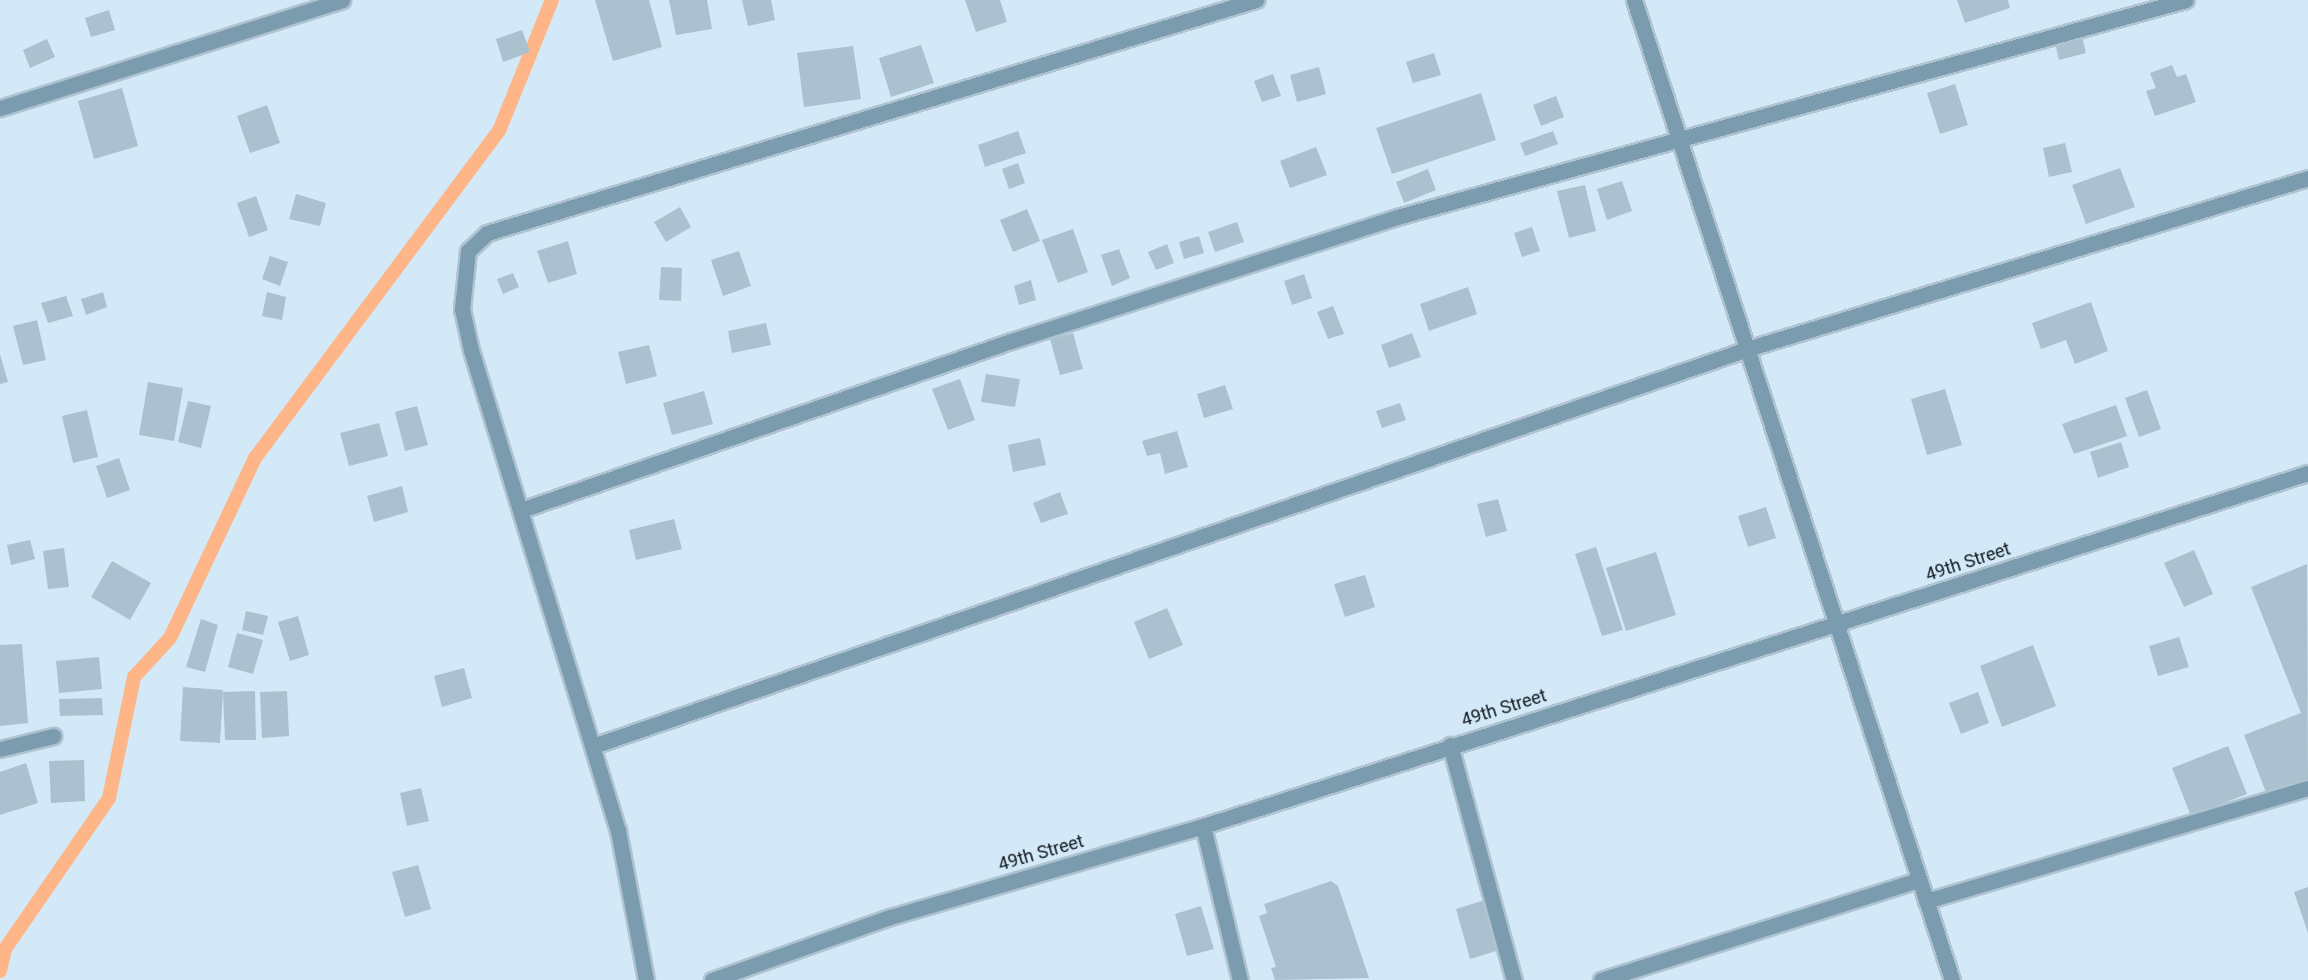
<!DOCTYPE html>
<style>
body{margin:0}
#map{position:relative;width:2308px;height:980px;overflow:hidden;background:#d3e9f8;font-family:Roboto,sans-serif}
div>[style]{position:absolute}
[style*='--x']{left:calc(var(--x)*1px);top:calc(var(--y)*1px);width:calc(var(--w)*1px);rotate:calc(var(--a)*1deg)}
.stream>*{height:14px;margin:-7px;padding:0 7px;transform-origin:7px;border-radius:7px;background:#feb588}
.building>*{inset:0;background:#abc1cf}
.roads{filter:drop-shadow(2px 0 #b0c3d1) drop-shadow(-2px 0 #b0c3d1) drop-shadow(0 2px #b0c3d1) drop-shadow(0 -2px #b0c3d1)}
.street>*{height:15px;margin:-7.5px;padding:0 7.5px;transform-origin:7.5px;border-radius:7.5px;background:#7b9baf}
span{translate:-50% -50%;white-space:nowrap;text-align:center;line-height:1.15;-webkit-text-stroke:6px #d3e9f8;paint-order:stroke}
.street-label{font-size:18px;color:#10181d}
</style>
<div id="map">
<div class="stream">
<i style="--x:0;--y:971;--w:23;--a:-77"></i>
<i style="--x:5;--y:949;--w:183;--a:-55.4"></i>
<i style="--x:109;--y:798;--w:124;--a:-78.3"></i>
<i style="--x:134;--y:677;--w:53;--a:-47.3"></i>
<i style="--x:170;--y:638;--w:199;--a:-64.7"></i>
<i style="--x:255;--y:458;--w:408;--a:-53.3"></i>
<i style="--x:499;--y:131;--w:141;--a:-68"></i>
</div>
<div class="building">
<i style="clip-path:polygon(595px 0,649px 0,662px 47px,613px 61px)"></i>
<i style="clip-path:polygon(669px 0,707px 0,712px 29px,676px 35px)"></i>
<i style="clip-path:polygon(742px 0,771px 0,775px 20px,748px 26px)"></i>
<i style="clip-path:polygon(965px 0,1000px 0,1007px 22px,976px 32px)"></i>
<i style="clip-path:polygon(1957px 0,2008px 0,2010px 8px,1965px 23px)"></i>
<i style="clip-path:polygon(109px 10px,115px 30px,91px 37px,85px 18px)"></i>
<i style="clip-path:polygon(522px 30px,530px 52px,503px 62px,496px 39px)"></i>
<i style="clip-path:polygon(2082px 36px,2086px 53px,2059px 60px,2055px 43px)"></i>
<i style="clip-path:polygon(47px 39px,55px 57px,30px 68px,23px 50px)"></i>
<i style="clip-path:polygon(921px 45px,934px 83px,891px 97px,879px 58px)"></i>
<i style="clip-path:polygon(853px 46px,861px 99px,804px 107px,797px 53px)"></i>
<i style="clip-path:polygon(1434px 53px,1441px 75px,1413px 83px,1406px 62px)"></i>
<i style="clip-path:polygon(2172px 65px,2177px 77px,2186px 74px,2196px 102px,2155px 116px,2146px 91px,2156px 88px,2150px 73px)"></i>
<i style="clip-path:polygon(1319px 67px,1326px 94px,1297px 102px,1290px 75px)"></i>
<i style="clip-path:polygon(1273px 74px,1281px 96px,1262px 102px,1254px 81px)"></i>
<i style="clip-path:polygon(1955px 84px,1968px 125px,1940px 134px,1927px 93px)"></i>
<i style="clip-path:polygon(122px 88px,138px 146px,94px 159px,78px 101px)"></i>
<i style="clip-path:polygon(1481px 93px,1496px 140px,1392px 174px,1376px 128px)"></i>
<i style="clip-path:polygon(1556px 96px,1564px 117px,1541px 126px,1533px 105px)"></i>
<i style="clip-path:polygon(267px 105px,280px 143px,250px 153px,237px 116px)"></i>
<i style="clip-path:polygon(1018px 131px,1026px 153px,985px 167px,978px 145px)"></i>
<i style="clip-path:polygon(1553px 131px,1558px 144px,1525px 156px,1520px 143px)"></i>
<i style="clip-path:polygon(2065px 143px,2072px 172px,2049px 177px,2043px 148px)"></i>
<i style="clip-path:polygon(1316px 147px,1327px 175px,1290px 188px,1280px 161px)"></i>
<i style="clip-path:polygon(1018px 163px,1025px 183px,1009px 189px,1002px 169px)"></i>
<i style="clip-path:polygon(2120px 168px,2135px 207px,2086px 224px,2072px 185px)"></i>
<i style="clip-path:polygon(1428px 169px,1436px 190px,1404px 203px,1396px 182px)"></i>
<i style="clip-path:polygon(1622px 181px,1632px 211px,1607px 220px,1597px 189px)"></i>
<i style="clip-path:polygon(1585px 185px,1596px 231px,1569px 238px,1557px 191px)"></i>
<i style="clip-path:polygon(296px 194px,326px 203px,320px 226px,289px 219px)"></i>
<i style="clip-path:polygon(256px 196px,268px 230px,249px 237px,237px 203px)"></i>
<i style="clip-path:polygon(680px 207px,691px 227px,666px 242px,654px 222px)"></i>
<i style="clip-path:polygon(1027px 209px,1040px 241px,1013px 252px,1000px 220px)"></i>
<i style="clip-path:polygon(1237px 222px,1244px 242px,1215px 252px,1208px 232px)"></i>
<i style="clip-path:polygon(1532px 227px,1540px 251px,1522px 257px,1514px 233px)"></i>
<i style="clip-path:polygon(1073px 229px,1088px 272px,1058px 283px,1042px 240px)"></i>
<i style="clip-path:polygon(1199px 236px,1204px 253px,1184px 259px,1179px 242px)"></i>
<i style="clip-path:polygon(568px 241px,577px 274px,548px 283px,537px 251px)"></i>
<i style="clip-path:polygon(1167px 244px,1174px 263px,1156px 270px,1148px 252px)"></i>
<i style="clip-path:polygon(1119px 249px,1130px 278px,1112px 286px,1101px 255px)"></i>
<i style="clip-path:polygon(739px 251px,751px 286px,723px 296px,711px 260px)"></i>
<i style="clip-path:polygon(270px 256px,288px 262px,280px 286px,262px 279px)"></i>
<i style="clip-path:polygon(661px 267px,682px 268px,681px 301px,659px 300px)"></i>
<i style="clip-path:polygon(513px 273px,519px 287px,503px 294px,497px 279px)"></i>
<i style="clip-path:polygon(1304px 274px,1312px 298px,1292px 305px,1284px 281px)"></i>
<i style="clip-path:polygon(1031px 280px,1036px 300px,1019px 305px,1014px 286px)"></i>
<i style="clip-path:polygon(1468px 287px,1477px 314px,1429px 331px,1420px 304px)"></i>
<i style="clip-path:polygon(103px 292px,107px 307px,86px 315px,81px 299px)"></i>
<i style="clip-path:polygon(267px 292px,286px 297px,282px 320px,262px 316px)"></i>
<i style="clip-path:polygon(66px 296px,73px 316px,48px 323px,41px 303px)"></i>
<i style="clip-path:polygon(2091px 302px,2108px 351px,2075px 364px,2066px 340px,2041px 349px,2032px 323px)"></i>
<i style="clip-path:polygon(1333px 306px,1344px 334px,1328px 339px,1317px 312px)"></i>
<i style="clip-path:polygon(37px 320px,46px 360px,23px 365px,13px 326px)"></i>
<i style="clip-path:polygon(766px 323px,771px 345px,732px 353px,728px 331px)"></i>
<i style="clip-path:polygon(1073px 333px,1083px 369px,1060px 375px,1050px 339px)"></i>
<i style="clip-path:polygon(1412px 333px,1421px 357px,1389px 368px,1381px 345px)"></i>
<i style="clip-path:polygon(649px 345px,657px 376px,626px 384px,618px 352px)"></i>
<i style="clip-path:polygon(0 354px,8px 382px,0 384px)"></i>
<i style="clip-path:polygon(986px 374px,1020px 379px,1015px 407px,981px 402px)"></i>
<i style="clip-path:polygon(960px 379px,975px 420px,948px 430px,932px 389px)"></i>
<i style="clip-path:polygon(148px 382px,183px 388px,174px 441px,139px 435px)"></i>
<i style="clip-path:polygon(1225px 385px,1233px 409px,1204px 418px,1197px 394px)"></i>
<i style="clip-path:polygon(1945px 389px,1962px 445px,1927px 455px,1911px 399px)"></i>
<i style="clip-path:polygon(2147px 390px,2161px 429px,2139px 437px,2125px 398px)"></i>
<i style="clip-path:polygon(704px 391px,713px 424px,672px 435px,663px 403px)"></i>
<i style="clip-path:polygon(188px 401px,211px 406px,201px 448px,178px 442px)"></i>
<i style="clip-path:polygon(1400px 403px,1406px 420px,1382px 428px,1376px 411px)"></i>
<i style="clip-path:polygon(2116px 405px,2127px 436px,2074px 454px,2062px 424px)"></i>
<i style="clip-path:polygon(417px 406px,428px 445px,405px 451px,395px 412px)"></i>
<i style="clip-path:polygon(87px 410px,98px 457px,73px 463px,62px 416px)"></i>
<i style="clip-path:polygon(379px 423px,388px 456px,349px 466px,340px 433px)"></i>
<i style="clip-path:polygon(1177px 431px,1188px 467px,1165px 474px,1160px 453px,1147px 456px,1142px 441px)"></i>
<i style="clip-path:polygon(1040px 438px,1046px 465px,1013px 472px,1008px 445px)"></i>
<i style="clip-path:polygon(2121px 442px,2129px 467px,2098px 478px,2090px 452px)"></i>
<i style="clip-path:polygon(119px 458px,130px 490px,107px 498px,96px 466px)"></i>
<i style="clip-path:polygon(402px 486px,408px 512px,374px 522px,367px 496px)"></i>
<i style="clip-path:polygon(1060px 492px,1068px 514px,1041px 523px,1033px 503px)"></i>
<i style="clip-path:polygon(1498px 499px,1507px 531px,1486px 537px,1477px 504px)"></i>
<i style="clip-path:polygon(1766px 507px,1776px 538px,1748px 547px,1738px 516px)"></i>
<i style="clip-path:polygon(674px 519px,682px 549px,636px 560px,629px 530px)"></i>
<i style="clip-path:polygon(30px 540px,35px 559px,11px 565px,7px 545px)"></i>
<i style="clip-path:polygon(1596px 547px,1623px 630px,1602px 636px,1575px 554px)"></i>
<i style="clip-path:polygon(64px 548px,69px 587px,48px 589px,43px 551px)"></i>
<i style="clip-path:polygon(2194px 550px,2213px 594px,2184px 607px,2164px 563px)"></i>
<i style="clip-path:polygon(1656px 552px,1676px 615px,1626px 631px,1606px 568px)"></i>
<i style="clip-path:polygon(112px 561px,151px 583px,130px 620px,91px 597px)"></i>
<i style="clip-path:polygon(2307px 564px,2308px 779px,2267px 795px,2244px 735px,2301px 713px,2251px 587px)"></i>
<i style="clip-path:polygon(1365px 575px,1375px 607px,1345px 617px,1334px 584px)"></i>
<i style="clip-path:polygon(1167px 608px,1183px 645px,1149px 659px,1134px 622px)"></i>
<i style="clip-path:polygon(246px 611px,268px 616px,263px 635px,242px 630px)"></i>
<i style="clip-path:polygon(298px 616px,309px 655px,290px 661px,278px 622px)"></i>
<i style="clip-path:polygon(201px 619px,218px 625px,205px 672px,186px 667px)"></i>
<i style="clip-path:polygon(237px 633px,263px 640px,253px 674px,228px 667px)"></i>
<i style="clip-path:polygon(2179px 637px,2189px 667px,2158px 676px,2149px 646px)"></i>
<i style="clip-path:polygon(22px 644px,28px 723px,0 726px,0 645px)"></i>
<i style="clip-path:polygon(2033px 645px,2056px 706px,2002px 727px,1980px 666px)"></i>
<i style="clip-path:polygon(99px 657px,102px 689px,59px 693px,56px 661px)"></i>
<i style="clip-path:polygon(464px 668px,472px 698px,442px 707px,434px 676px)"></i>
<i style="clip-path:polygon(183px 687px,223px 690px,220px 743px,180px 741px)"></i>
<i style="clip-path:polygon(255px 691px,256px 740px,225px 740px,223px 692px)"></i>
<i style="clip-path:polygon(287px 691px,289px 736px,262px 738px,260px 692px)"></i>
<i style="clip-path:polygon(1978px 692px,1989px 723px,1961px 734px,1949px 703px)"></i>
<i style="clip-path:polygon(102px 698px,103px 715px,60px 716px,59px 699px)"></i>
<i style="clip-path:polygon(2228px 746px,2247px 794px,2191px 816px,2172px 768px)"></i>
<i style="clip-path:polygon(84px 760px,85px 801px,51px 803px,49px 761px)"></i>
<i style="clip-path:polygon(26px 763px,38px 803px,0 815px,0 772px)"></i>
<i style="clip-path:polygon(421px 788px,429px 821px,407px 826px,400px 793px)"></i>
<i style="clip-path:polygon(418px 865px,431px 909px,405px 917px,392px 872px)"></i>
<i style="clip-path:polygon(1331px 881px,1338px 886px,1369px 978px,1275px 980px,1271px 968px,1276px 967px,1259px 916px,1267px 913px,1264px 904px)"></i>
<i style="clip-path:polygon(2308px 887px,2308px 933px,2294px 892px)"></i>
<i style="clip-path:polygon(1488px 899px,1503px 949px,1470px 959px,1456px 909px)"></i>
<i style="clip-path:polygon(1201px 906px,1214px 949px,1187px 956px,1175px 914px)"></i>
</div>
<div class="roads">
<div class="street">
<i style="--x:1634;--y:0;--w:1030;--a:72.02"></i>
<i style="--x:0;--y:108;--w:359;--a:-17.5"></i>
<i style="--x:521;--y:510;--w:518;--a:-19.03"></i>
<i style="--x:1011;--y:341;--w:405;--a:-17.8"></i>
<i style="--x:1397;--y:217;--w:818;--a:-15.38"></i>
<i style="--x:1450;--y:745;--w:244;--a:74.8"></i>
<i style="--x:593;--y:746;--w:1220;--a:-18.98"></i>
<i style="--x:1747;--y:349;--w:586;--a:-16.95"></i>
<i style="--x:0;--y:749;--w:55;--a:-13.8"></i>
<i style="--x:1203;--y:826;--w:158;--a:76.5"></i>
<i style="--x:1926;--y:901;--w:398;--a:-16.5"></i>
<i style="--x:646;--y:980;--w:152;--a:-100.6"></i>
<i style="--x:618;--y:831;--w:503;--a:-106.99"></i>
<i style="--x:471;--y:350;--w:42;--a:-102.4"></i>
<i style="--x:462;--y:309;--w:58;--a:-84.1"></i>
<i style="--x:468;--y:251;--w:26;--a:-43"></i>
<i style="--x:487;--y:233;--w:804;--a:-16.86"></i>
<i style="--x:712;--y:980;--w:189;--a:-19.5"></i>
<i style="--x:890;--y:917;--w:326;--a:-16.2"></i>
<i style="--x:1203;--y:826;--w:1160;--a:-17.72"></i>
<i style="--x:1601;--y:980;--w:333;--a:-17.5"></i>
</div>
</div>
<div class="street-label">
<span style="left:1968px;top:562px;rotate:-18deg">49th Street</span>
<span style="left:1504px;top:708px;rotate:-17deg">49th Street</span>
<span style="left:1041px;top:853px;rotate:-16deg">49th Street</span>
</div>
</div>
